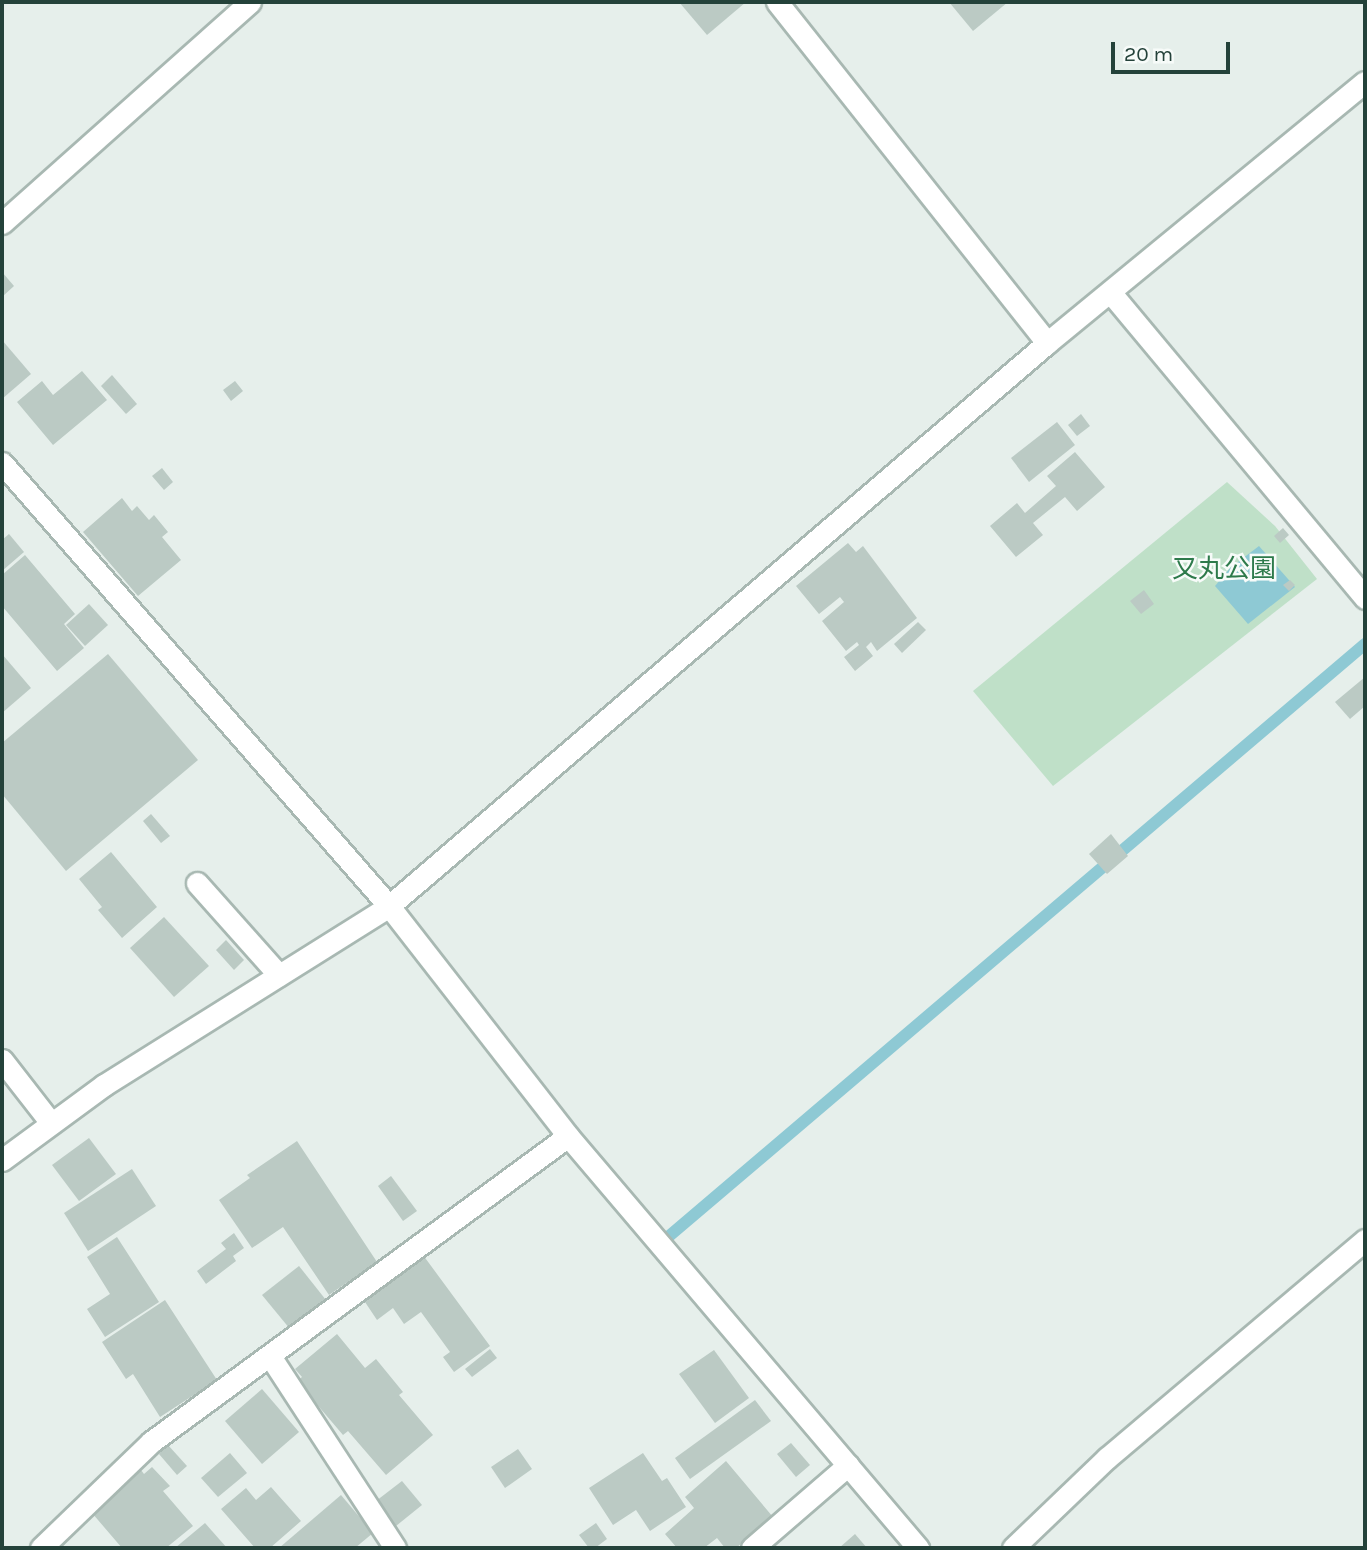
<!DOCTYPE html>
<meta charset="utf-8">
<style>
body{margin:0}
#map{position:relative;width:1367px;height:1550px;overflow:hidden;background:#e6efeb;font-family:Karla,"Noto Sans JP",sans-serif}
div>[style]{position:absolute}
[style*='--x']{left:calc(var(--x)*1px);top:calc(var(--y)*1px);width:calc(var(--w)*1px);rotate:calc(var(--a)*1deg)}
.green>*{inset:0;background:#bfe0c8}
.water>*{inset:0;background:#8ec9d4}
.stream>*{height:12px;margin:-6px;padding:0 6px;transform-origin:6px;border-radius:6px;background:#8ec9d4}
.building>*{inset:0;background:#bbcac4}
.roads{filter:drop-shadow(2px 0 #a8b8b2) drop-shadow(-2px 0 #a8b8b2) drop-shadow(0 2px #a8b8b2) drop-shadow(0 -2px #a8b8b2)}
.minor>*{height:21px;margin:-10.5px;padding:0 10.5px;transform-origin:10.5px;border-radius:10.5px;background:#fff}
span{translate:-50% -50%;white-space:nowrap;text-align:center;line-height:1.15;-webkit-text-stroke:5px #f7fbf9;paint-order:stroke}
.park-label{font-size:26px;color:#2d7a4b}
.frame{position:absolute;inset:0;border:4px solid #24423a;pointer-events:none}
.scale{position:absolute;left:1111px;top:42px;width:119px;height:32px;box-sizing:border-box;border:4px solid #24423a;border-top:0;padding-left:9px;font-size:21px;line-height:24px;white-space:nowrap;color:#24423a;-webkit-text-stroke:5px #f7fbf9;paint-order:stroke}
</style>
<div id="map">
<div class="green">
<i style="clip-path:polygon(1227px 482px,1275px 526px,1317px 579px,1053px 786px,973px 691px)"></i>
</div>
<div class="water">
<i style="clip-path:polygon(1259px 546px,1295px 587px,1248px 624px,1215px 586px,1230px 568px)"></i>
</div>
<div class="stream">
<i style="--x:668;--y:1237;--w:915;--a:-40.39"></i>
</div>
<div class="building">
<i style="clip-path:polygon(679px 2px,746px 2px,707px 35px)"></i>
<i style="clip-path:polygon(949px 2px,1008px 2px,973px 31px)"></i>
<i style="clip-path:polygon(2px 272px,14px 286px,2px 297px)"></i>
<i style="clip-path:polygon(2px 340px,31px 374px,2px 399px)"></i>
<i style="clip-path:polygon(82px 371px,107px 400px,53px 445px,17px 402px,42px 381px,53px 395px)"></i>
<i style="clip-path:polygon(112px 375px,137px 404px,126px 414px,101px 386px)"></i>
<i style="clip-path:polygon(235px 381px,243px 391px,231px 401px,223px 390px)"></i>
<i style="clip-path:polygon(1081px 414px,1090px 426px,1077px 436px,1068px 425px)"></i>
<i style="clip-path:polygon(1057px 422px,1075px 445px,1029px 482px,1011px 458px)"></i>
<i style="clip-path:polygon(1075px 452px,1105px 487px,1077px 511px,1065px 497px,1033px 523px,1043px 535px,1016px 557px,990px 526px,1017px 503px,1025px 513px,1056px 486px,1047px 476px)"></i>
<i style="clip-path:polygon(162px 468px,173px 482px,164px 490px,152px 476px)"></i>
<i style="clip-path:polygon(122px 498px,132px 511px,137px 506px,149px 520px,154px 515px,168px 532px,162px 537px,181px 560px,138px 596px,83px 532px)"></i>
<i style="clip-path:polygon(1283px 528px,1289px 535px,1280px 543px,1274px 536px)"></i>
<i style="clip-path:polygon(9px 534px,24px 552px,2px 571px,2px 540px)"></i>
<i style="clip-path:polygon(848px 543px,856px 552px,863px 546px,917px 618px,877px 651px,871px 642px,866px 647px,873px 656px,855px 671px,844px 657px,859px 645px,857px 642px,846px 651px,822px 621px,844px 602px,840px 597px,819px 614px,796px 586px)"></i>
<i style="clip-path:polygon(25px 555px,75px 614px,64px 624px,84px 648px,57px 671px,2px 606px,2px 575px)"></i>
<i style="clip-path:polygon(1290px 580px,1295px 585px,1289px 591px,1283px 585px)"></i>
<i style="clip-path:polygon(1144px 590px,1154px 604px,1141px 614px,1130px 601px)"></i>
<i style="clip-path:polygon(89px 604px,108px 625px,85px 646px,66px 625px)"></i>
<i style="clip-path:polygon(918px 622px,926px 630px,902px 653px,894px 644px)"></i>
<i style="clip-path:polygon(2px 654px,31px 688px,2px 713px)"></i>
<i style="clip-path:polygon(108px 654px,198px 760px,66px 871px,2px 794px,2px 743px)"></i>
<i style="clip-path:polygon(1365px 677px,1365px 706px,1350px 719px,1335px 702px)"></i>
<i style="clip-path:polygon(151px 814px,170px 836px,161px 843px,143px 821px)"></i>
<i style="clip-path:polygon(1111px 834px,1128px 856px,1107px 874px,1089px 854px)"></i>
<i style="clip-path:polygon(111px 852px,157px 907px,122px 938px,98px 910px,102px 907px,79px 879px)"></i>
<i style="clip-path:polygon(164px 917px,209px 966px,174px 997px,130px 948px)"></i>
<i style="clip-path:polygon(226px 940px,244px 960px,234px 970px,216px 950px)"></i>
<i style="clip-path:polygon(89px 1138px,116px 1174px,79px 1201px,52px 1165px)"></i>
<i style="clip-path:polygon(297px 1141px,377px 1262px,329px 1295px,283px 1227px,252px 1248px,219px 1200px,250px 1178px,247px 1175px)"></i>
<i style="clip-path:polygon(132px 1169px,156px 1206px,88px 1251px,64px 1213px)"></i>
<i style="clip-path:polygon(391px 1176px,417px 1211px,403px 1221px,378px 1186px)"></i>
<i style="clip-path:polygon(234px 1233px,244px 1248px,233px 1256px,236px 1261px,206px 1284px,197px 1271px,226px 1249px,221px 1243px)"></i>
<i style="clip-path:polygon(117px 1237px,159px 1302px,105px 1337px,87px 1309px,110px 1294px,87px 1257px)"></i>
<i style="clip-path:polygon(423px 1255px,490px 1346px,454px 1372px,443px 1357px,450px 1352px,421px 1312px,404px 1324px,393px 1308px,377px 1320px,363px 1299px)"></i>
<i style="clip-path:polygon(299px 1266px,326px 1300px,290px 1329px,262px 1295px)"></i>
<i style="clip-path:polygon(165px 1300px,217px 1380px,160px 1417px,133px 1374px,126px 1379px,102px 1342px)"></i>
<i style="clip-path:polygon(337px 1334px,365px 1368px,376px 1359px,403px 1392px,399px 1395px,433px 1435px,386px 1475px,348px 1431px,343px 1435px,297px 1381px,302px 1377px,295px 1369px)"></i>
<i style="clip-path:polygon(490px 1349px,497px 1358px,472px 1377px,465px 1369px)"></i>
<i style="clip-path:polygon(714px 1350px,749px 1398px,715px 1423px,679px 1374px)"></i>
<i style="clip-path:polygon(262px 1389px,299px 1432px,262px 1464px,225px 1421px)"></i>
<i style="clip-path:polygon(755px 1400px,771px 1421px,690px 1479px,675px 1458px)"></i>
<i style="clip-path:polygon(791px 1443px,810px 1465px,796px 1477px,777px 1454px)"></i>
<i style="clip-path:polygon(168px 1445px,187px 1466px,177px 1475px,159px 1454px)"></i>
<i style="clip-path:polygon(518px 1449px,532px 1469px,505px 1488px,491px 1467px)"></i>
<i style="clip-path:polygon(230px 1453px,247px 1473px,218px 1497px,201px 1478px)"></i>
<i style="clip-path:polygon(643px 1453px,662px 1481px,667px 1478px,686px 1507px,650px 1531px,636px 1510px,613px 1525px,589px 1488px)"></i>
<i style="clip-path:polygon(726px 1461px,773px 1517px,736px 1548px,725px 1548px,717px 1538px,704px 1548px,677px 1548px,665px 1534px,694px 1508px,685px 1497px)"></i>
<i style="clip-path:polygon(152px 1467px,170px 1486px,163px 1491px,193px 1526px,166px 1548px,122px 1548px,92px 1513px,141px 1470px,144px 1474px)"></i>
<i style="clip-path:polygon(402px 1481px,422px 1505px,396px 1526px,376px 1501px)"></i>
<i style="clip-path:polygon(271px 1487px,301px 1521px,270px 1548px,255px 1548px,221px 1509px,246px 1488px,256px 1500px)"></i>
<i style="clip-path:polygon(341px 1495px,373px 1533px,355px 1548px,279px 1548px)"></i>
<i style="clip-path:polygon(205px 1523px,227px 1548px,175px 1548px)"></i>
<i style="clip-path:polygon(596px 1523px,607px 1539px,595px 1548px,589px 1548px,579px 1535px)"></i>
<i style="clip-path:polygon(855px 1534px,867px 1548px,839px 1548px)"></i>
</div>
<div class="roads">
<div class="minor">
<i style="--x:777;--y:2;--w:435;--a:51.6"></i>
<i style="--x:2;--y:223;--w:332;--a:-41.7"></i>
<i style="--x:1111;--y:293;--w:397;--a:50.2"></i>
<i style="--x:2;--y:463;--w:588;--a:48.86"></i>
<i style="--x:389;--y:906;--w:291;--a:52.1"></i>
<i style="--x:568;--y:1136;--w:541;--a:49.65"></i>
<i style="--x:197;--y:883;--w:123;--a:48.3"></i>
<i style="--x:2;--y:1060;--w:80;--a:52.1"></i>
<i style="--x:2;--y:1160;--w:127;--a:-36.3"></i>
<i style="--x:104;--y:1085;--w:337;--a:-32.1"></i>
<i style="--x:389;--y:906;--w:866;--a:-40.55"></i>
<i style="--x:1047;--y:343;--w:411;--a:-39.4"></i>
<i style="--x:270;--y:1356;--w:229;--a:56.9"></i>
<i style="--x:41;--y:1548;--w:153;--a:-43.9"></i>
<i style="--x:151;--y:1442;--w:517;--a:-36.27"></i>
<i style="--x:752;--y:1548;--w:127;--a:-40.8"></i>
<i style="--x:1013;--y:1548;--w:130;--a:-43.8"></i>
<i style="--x:1107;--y:1458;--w:338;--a:-40.2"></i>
</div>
</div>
<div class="park-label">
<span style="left:1224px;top:569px">又丸公園</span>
</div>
<div class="frame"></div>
<div class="scale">20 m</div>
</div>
